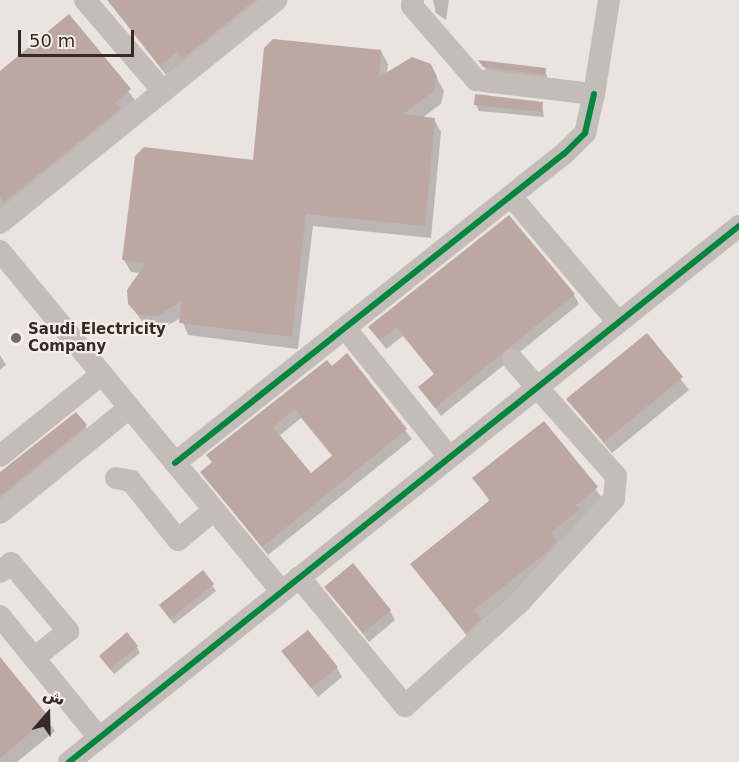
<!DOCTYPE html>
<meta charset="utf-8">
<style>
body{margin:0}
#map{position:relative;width:739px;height:762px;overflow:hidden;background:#eae4e0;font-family:"DejaVu Sans",Cairo,sans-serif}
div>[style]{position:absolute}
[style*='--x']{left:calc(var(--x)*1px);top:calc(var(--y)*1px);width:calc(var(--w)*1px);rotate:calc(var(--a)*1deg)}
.shadow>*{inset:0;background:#0003}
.building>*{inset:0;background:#bda7a3}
.minor>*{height:22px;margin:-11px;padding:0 11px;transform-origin:11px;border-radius:11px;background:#c3bcb9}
.cycleway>*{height:6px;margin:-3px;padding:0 3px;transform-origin:3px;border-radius:3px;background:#00873e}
.dots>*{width:16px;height:16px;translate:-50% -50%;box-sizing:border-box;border:3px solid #f7ede7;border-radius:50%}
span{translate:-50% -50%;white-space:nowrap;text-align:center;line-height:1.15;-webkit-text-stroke:4.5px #f7ede7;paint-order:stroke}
.poi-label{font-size:15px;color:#342a28;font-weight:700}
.left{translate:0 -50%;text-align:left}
.north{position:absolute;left:18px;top:684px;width:60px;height:60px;-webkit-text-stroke:4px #f7ede7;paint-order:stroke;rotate:20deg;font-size:16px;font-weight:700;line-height:24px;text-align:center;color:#342a28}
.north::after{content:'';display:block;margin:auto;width:21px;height:27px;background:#342a28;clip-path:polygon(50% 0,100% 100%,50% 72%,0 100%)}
.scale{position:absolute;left:18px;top:30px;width:116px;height:27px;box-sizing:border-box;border:3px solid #342a28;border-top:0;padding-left:8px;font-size:18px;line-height:21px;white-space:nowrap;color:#342a28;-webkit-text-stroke:4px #f7ede7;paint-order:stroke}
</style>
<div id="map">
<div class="shadow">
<i style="clip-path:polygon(107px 0,271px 0,166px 75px)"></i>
<i style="clip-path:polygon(433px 0,449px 0,446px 20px,436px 13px)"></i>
<i style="clip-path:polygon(69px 16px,135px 100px,0 211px,0 73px)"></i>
<i style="clip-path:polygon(381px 51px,388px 64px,387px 74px,430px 66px,444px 91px,441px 104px,422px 118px,434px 119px,441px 132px,431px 238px,313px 226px,298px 349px,188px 335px,181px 318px,159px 330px,146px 327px,130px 304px,131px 284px,140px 273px,131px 272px,124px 260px,254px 162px)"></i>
<i style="clip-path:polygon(481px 62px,545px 69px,548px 80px,488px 73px)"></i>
<i style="clip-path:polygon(542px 103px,544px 117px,479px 111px,476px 105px)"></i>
<i style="clip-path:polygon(574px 295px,579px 304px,441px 416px,420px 387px,435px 375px,403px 336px,386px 349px,370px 327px)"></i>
<i style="clip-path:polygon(647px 335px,689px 390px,612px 453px,568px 400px)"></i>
<i style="clip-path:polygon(0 355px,6px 365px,0 370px)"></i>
<i style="clip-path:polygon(evenodd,347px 355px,412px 439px,268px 555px,202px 472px,213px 463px,208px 456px,347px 355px,301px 418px,333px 457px,311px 475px,279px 436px,301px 418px)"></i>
<i style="clip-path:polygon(544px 423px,604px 500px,563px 554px,481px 622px,487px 632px,473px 644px,412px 565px,490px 502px,474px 478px)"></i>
<i style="clip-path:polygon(85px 426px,93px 438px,0 514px,0 474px)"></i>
<i style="clip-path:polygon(203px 572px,216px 591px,174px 624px,164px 611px)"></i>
<i style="clip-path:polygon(326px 587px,390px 611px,395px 620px,369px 642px)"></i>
<i style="clip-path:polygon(137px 647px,140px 653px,114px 674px,104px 662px)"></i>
<i style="clip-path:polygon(283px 651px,337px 668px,342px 677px,318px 697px)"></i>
<i style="clip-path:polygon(0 659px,55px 731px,17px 762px,0 762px)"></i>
</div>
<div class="building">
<i style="clip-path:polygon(108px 0,255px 0,182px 59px,177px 52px,160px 66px)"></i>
<i style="clip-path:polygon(69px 14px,131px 89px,115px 103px,120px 109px,4px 202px,0 197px,0 71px)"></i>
<i style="clip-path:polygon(273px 39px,381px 50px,379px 77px,412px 57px,431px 64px,437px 77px,434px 91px,403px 114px,435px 118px,425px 226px,306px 214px,292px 337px,179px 323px,181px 301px,158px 316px,138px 315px,128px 304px,127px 290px,146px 263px,122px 260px,135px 156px,144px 147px,253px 160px,264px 48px)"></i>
<i style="clip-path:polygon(478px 60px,546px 68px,545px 75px,483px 67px)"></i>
<i style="clip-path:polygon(475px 94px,543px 102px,542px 112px,474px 105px)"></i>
<i style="clip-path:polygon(509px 215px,575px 294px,435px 408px,418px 387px,434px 374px,397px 327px,380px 341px,368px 327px)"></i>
<i style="clip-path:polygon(647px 333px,683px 377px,604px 442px,566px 399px)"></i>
<i style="clip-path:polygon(evenodd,347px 353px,407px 429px,262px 547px,200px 472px,212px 462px,206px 455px,327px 360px,332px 366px,347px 353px,295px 409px,333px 455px,311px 473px,273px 427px,295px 409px)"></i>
<i style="clip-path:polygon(76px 412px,87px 425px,0 496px,0 472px)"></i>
<i style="clip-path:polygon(544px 421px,598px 487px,576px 505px,580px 509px,551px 533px,557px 541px,546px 553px,474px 610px,481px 619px,466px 633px,410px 564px,490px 500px,472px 478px)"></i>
<i style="clip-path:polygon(353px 563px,391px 610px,363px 633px,324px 587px)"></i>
<i style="clip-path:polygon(203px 570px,214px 584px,170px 619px,159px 605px)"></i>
<i style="clip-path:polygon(308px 630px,338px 667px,311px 688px,281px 651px)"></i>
<i style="clip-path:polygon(127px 632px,138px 646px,110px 669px,99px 656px)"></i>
<i style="clip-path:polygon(0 657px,49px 717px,0 758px)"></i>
</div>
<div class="minor">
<i style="--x:85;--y:0;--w:120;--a:49.4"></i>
<i style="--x:413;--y:0;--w:6;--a:99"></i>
<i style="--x:412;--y:6;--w:98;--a:49.1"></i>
<i style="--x:476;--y:80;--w:119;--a:6.8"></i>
<i style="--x:594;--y:94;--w:95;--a:-80.9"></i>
<i style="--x:511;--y:196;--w:164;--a:49.7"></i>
<i style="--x:0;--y:223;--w:355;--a:-38.9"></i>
<i style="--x:0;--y:251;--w:441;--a:50.4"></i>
<i style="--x:345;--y:328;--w:166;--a:51.1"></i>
<i style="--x:0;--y:456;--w:131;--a:-38.8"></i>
<i style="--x:175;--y:463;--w:497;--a:-38.5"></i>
<i style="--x:564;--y:154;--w:30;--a:-45"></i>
<i style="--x:585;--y:133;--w:40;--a:-77"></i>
<i style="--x:116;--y:478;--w:15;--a:11"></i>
<i style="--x:131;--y:481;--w:75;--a:51.5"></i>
<i style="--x:178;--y:540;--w:47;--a:-39.8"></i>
<i style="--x:0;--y:513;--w:166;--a:-39.1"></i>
<i style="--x:0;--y:572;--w:14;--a:-39"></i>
<i style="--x:11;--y:563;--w:89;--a:50"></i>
<i style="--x:68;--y:631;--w:43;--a:141.5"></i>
<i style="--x:299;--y:577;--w:167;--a:50.6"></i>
<i style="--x:405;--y:706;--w:154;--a:-42.1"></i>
<i style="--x:519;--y:603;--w:141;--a:-47.6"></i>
<i style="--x:614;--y:499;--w:23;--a:-85"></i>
<i style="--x:616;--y:476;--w:155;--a:-131.6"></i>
<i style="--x:0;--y:616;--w:157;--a:50.9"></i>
<i style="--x:69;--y:762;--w:858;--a:-38.66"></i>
</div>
<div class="cycleway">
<i style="--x:175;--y:463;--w:497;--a:-38.5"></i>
<i style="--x:564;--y:154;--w:30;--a:-45"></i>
<i style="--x:585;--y:133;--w:40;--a:-77"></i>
<i style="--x:69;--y:762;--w:858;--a:-38.66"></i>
</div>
<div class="dots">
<i style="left:16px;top:338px;background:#746b68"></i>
</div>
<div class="poi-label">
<span class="left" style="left:28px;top:338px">Saudi Electricity<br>Company</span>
</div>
<div class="north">ش</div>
<div class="scale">50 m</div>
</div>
